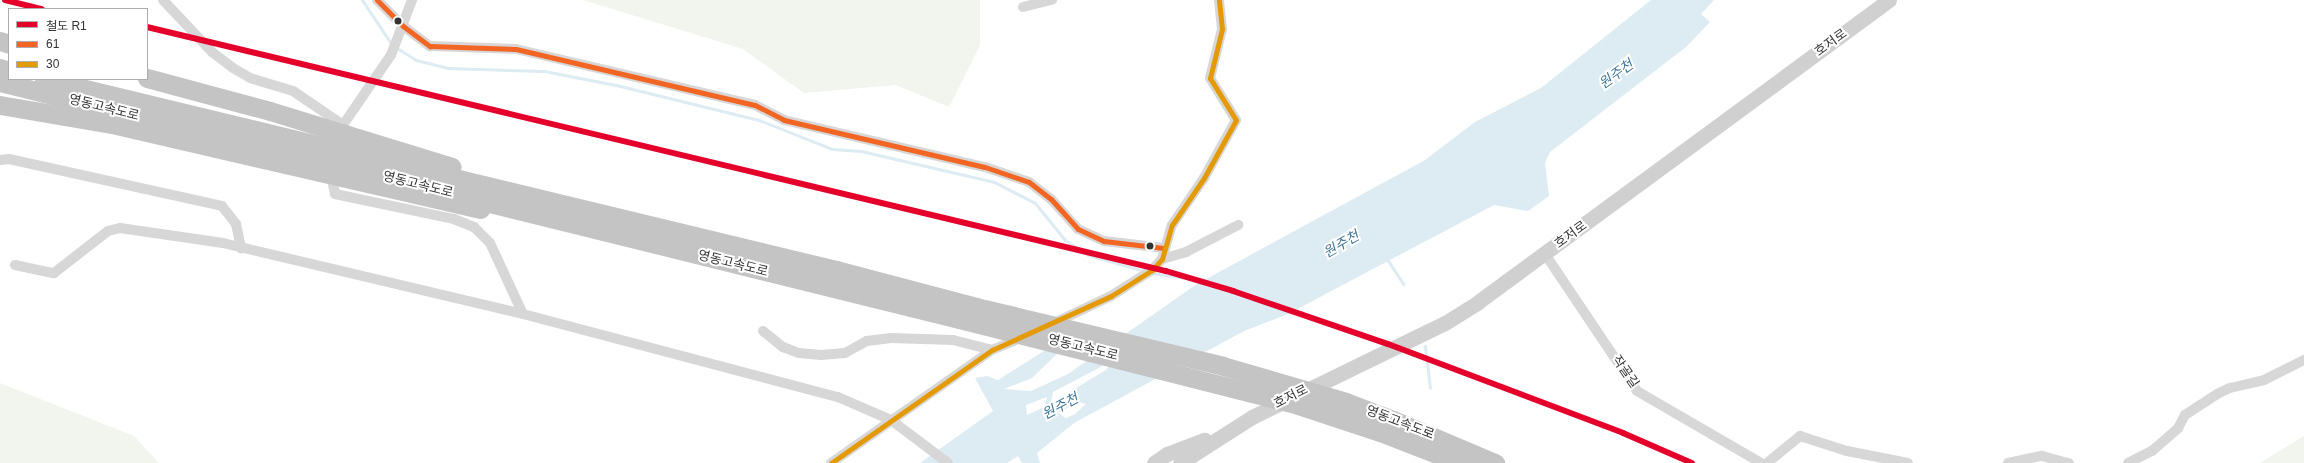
<!DOCTYPE html>
<meta charset="utf-8">
<style>
body{margin:0}
#map{position:relative;width:2304px;height:463px;overflow:hidden;background:#fff;font-family:Arial,"Noto Sans KR",sans-serif}
div>[style]{position:absolute}
[style*='--x']{left:calc(var(--x)*1px);top:calc(var(--y)*1px);width:calc(var(--w)*1px);rotate:calc(var(--a)*1deg)}
.green>*{inset:0;background:#f1f5ed}
.water>*{inset:0;background:#ddebf3}
.stream>*{height:3px;margin:-1.5px;padding:0 1.5px;transform-origin:1.5px;border-radius:1.5px;background:#ddebf3}
.street>*{height:10px;margin:-5px;padding:0 5px;transform-origin:5px;border-radius:5px;background:#d7d7d7}
.secondary>*{height:15px;margin:-7.5px;padding:0 7.5px;transform-origin:7.5px;border-radius:7.5px;background:#d0d0d0}
.highway>*{height:19px;margin:-9.5px;padding:0 9.5px;transform-origin:9.5px;border-radius:9.5px;background:#c4c4c4}
.highway-bridge>*{height:19px;margin:-9.5px;padding:0 9.5px;transform-origin:9.5px;border-radius:9.5px;background:#c4c4c4}
.bus-1>*{height:5px;margin:-2.5px;padding:0 2.5px;transform-origin:2.5px;border-radius:2.5px;background:#f26522}
.bus-2>*{height:5px;margin:-2.5px;padding:0 2.5px;transform-origin:2.5px;border-radius:2.5px;background:#e39a05}
.rail-1>*{height:6px;margin:-3px;padding:0 3px;transform-origin:3px;border-radius:3px;background:#e4002b}
.dots>*{width:11px;height:11px;translate:-50% -50%;box-sizing:border-box;border:2px solid #fff;border-radius:50%}
span{translate:-50% -50%;white-space:nowrap;text-align:center;line-height:1.15;-webkit-text-stroke:4px #fff;paint-order:stroke}
.street-label{font-size:13px;color:#333}
.water-label{font-size:14px;color:#3f7597;font-style:italic}
.legend{position:absolute;left:8px;top:8px;width:140px;height:72px;box-sizing:border-box;background:#fff;border:1px solid #adadad;margin:0;padding:5px 7px;list-style:none;font-size:12px;color:#333}
.legend li{display:flex;align-items:center;gap:8px;height:20px}
.legend b{width:20px;border:1px solid #adadad}
</style>
<div id="map">
<div class="green">
<i style="clip-path:polygon(583px 0,980px 0,980px 45px,949px 107px,896px 85px,804px 93px,743px 49px)"></i>
<i style="clip-path:polygon(0 383px,134px 436px,159px 463px,0 463px)"></i>
<i style="clip-path:polygon(2304px 436px,2304px 463px,2260px 463px)"></i>
</div>
<div class="water">
<i style="clip-path:polygon(evenodd,1651px 0,1714px 0,1701px 14px,1710px 22px,1686px 47px,1550px 152px,1545px 163px,1549px 196px,1528px 211px,1494px 205px,1286px 315px,1244px 331px,1074px 423px,1037px 453px,1040px 463px,1022px 463px,1018px 456px,1007px 463px,920px 463px,993px 411px,975px 378px,987px 376px,998px 380px,1055px 344px,1061px 350px,1032px 378px,1004px 389px,1031px 391px,1068px 374px,1197px 284px,1392px 178px,1425px 160px,1475px 122px,1541px 88px,1651px 0,1112px 361px,1106px 370px,1051px 403px,1053px 392px,1112px 361px,1651px 0,1047px 397px,1044px 407px,1027px 415px,1026px 405px,1047px 397px,1651px 0,1079px 402px,1086px 404px,1075px 414px,1066px 418px,1058px 413px,1079px 402px)"></i>
</div>
<div class="stream">
<i style="--x:362;--y:0;--w:54;--a:56.3"></i>
<i style="--x:397;--y:48;--w:22;--a:32"></i>
<i style="--x:416;--y:60;--w:32;--a:14"></i>
<i style="--x:447;--y:68;--w:97;--a:1.8"></i>
<i style="--x:544;--y:71;--w:73;--a:11"></i>
<i style="--x:616;--y:85;--w:147;--a:13.8"></i>
<i style="--x:759;--y:120;--w:79;--a:21.7"></i>
<i style="--x:832;--y:149;--w:29;--a:4"></i>
<i style="--x:861;--y:151;--w:137;--a:13.1"></i>
<i style="--x:994;--y:182;--w:46;--a:27.1"></i>
<i style="--x:1035;--y:203;--w:48;--a:51"></i>
<i style="--x:1065;--y:240;--w:27;--a:33"></i>
<i style="--x:1088;--y:255;--w:58;--a:15.9"></i>
<i style="--x:1387;--y:259;--w:30;--a:57"></i>
<i style="--x:1151;--y:273;--w:55;--a:8.4"></i>
<i style="--x:1425;--y:346;--w:42;--a:83.2"></i>
</div>
<div class="street">
<i style="--x:163;--y:0;--w:71;--a:46.7"></i>
<i style="--x:212;--y:52;--w:26;--a:37"></i>
<i style="--x:233;--y:68;--w:20;--a:30"></i>
<i style="--x:250;--y:78;--w:45;--a:16.8"></i>
<i style="--x:293;--y:91;--w:60;--a:34.2"></i>
<i style="--x:343;--y:125;--w:6;--a:99"></i>
<i style="--x:377;--y:0;--w:37;--a:45"></i>
<i style="--x:403;--y:26;--w:34;--a:37"></i>
<i style="--x:430;--y:46;--w:86;--a:2"></i>
<i style="--x:516;--y:49;--w:245;--a:13.2"></i>
<i style="--x:755;--y:105;--w:33;--a:27"></i>
<i style="--x:784;--y:120;--w:206;--a:13.2"></i>
<i style="--x:985;--y:167;--w:46;--a:18.8"></i>
<i style="--x:1029;--y:182;--w:28;--a:38"></i>
<i style="--x:1051;--y:199;--w:40;--a:48"></i>
<i style="--x:1078;--y:229;--w:29;--a:25"></i>
<i style="--x:1104;--y:241;--w:60;--a:6.7"></i>
<i style="--x:1023;--y:7;--w:30;--a:-14"></i>
<i style="--x:343;--y:125;--w:85;--a:-55.6"></i>
<i style="--x:391;--y:55;--w:59;--a:-69.1"></i>
<i style="--x:0;--y:160;--w:9;--a:-6"></i>
<i style="--x:9;--y:159;--w:218;--a:12.4"></i>
<i style="--x:222;--y:206;--w:23;--a:52"></i>
<i style="--x:236;--y:224;--w:25;--a:78"></i>
<i style="--x:331;--y:176;--w:18;--a:77"></i>
<i style="--x:335;--y:194;--w:122;--a:11.9"></i>
<i style="--x:454;--y:219;--w:22;--a:22"></i>
<i style="--x:474;--y:227;--w:23;--a:45"></i>
<i style="--x:490;--y:243;--w:78;--a:65.1"></i>
<i style="--x:1545;--y:254;--w:165;--a:56.1"></i>
<i style="--x:1637;--y:391;--w:143;--a:30.1"></i>
<i style="--x:1162;--y:259;--w:25;--a:-16"></i>
<i style="--x:1186;--y:252;--w:59;--a:-27.4"></i>
<i style="--x:15;--y:265;--w:40;--a:12"></i>
<i style="--x:54;--y:273;--w:68;--a:-37.9"></i>
<i style="--x:108;--y:231;--w:12;--a:-14"></i>
<i style="--x:120;--y:228;--w:104;--a:8.3"></i>
<i style="--x:223;--y:243;--w:308;--a:13.3"></i>
<i style="--x:523;--y:314;--w:326;--a:14.8"></i>
<i style="--x:838;--y:397;--w:58;--a:23.5"></i>
<i style="--x:891;--y:420;--w:71;--a:37"></i>
<i style="--x:1052;--y:324;--w:65;--a:-25.4"></i>
<i style="--x:1111;--y:296;--w:49;--a:-32.4"></i>
<i style="--x:1152;--y:270;--w:15;--a:-48"></i>
<i style="--x:1162;--y:259;--w:35;--a:-74"></i>
<i style="--x:1172;--y:225;--w:57;--a:-55.8"></i>
<i style="--x:1204;--y:178;--w:66;--a:-61.1"></i>
<i style="--x:1236;--y:120;--w:49;--a:-121.8"></i>
<i style="--x:1210;--y:78;--w:50;--a:-76.2"></i>
<i style="--x:1222;--y:29;--w:29;--a:-96"></i>
<i style="--x:763;--y:331;--w:26;--a:39"></i>
<i style="--x:783;--y:347;--w:17;--a:21"></i>
<i style="--x:799;--y:353;--w:22;--a:5"></i>
<i style="--x:821;--y:355;--w:24;--a:-5"></i>
<i style="--x:845;--y:353;--w:25;--a:-29"></i>
<i style="--x:867;--y:341;--w:24;--a:-7"></i>
<i style="--x:891;--y:338;--w:62;--a:1.8"></i>
<i style="--x:953;--y:340;--w:40;--a:14.4"></i>
<i style="--x:831;--y:463;--w:197;--a:-35.1"></i>
<i style="--x:992;--y:350;--w:34;--a:-23"></i>
<i style="--x:1767;--y:463;--w:43;--a:-39.3"></i>
<i style="--x:1800;--y:436;--w:49;--a:17.7"></i>
<i style="--x:1847;--y:451;--w:62;--a:11.1"></i>
<i style="--x:2008;--y:463;--w:35;--a:-12"></i>
<i style="--x:2042;--y:456;--w:28;--a:15"></i>
<i style="--x:2128;--y:463;--w:27;--a:-27"></i>
<i style="--x:2152;--y:451;--w:35;--a:-41"></i>
<i style="--x:2178;--y:428;--w:15;--a:-62"></i>
<i style="--x:2185;--y:415;--w:38;--a:-33"></i>
<i style="--x:2217;--y:394;--w:14;--a:-25"></i>
<i style="--x:2230;--y:388;--w:35;--a:-13"></i>
<i style="--x:2264;--y:380;--w:45;--a:-26.6"></i>
</div>
<div class="secondary">
<i style="--x:1154;--y:463;--w:16;--a:-35"></i>
<i style="--x:1167;--y:454;--w:40;--a:-21"></i>
<i style="--x:1180;--y:463;--w:85;--a:-32.6"></i>
<i style="--x:1252;--y:417;--w:215;--a:-26"></i>
<i style="--x:1445;--y:323;--w:39;--a:-32"></i>
<i style="--x:1478;--y:302;--w:510;--a:-36.31"></i>
</div>
<div class="highway">
<i style="--x:0;--y:41;--w:9;--a:18"></i>
<i style="--x:0;--y:68;--w:9;--a:18"></i>
<i style="--x:44;--y:79;--w:815;--a:13.56"></i>
<i style="--x:836;--y:270;--w:145;--a:14.8"></i>
<i style="--x:0;--y:82;--w:988;--a:13.88"></i>
<i style="--x:1393;--y:420;--w:111;--a:22.9"></i>
<i style="--x:1380;--y:432;--w:86;--a:21.2"></i>
</div>
<div class="highway-bridge">
<i style="--x:147;--y:78;--w:127;--a:15"></i>
<i style="--x:270;--y:111;--w:190;--a:17.1"></i>
<i style="--x:0;--y:105;--w:114;--a:9.6"></i>
<i style="--x:112;--y:124;--w:378;--a:13"></i>
<i style="--x:976;--y:307;--w:254;--a:13.4"></i>
<i style="--x:1223;--y:366;--w:128;--a:16.3"></i>
<i style="--x:1346;--y:402;--w:50;--a:21"></i>
<i style="--x:959;--y:319;--w:350;--a:14.2"></i>
<i style="--x:1298;--y:405;--w:86;--a:18.2"></i>
</div>
<div class="bus-1">
<i style="--x:377;--y:0;--w:37;--a:45"></i>
<i style="--x:403;--y:26;--w:34;--a:37"></i>
<i style="--x:430;--y:46;--w:86;--a:2"></i>
<i style="--x:516;--y:49;--w:245;--a:13.2"></i>
<i style="--x:755;--y:105;--w:33;--a:27"></i>
<i style="--x:784;--y:120;--w:206;--a:13.2"></i>
<i style="--x:985;--y:167;--w:46;--a:18.8"></i>
<i style="--x:1029;--y:182;--w:28;--a:38"></i>
<i style="--x:1051;--y:199;--w:40;--a:48"></i>
<i style="--x:1078;--y:229;--w:29;--a:25"></i>
<i style="--x:1104;--y:241;--w:60;--a:6.7"></i>
</div>
<div class="bus-2">
<i style="--x:831;--y:463;--w:197;--a:-35.1"></i>
<i style="--x:992;--y:350;--w:131;--a:-24.4"></i>
<i style="--x:1111;--y:296;--w:49;--a:-32.4"></i>
<i style="--x:1152;--y:270;--w:15;--a:-48"></i>
<i style="--x:1162;--y:259;--w:35;--a:-74"></i>
<i style="--x:1172;--y:225;--w:57;--a:-55.8"></i>
<i style="--x:1204;--y:178;--w:66;--a:-61.1"></i>
<i style="--x:1236;--y:120;--w:49;--a:-121.8"></i>
<i style="--x:1210;--y:78;--w:50;--a:-76.2"></i>
<i style="--x:1222;--y:29;--w:29;--a:-96"></i>
</div>
<div class="rail-1">
<i style="--x:5;--y:0;--w:38;--a:14"></i>
<i style="--x:147;--y:27;--w:1048;--a:13.47"></i>
<i style="--x:1166;--y:271;--w:70;--a:16.6"></i>
<i style="--x:1233;--y:291;--w:164;--a:18.9"></i>
<i style="--x:1388;--y:344;--w:251;--a:20.7"></i>
<i style="--x:1623;--y:433;--w:75;--a:23.5"></i>
</div>
<div class="dots">
<i style="left:398px;top:21px;background:#333"></i>
<i style="left:1150px;top:246px;background:#333"></i>
</div>
<div class="street-label">
<span style="left:1831px;top:43px;rotate:-36deg">호저로</span>
<span style="left:104px;top:108px;rotate:14deg">영동고속도로</span>
<span style="left:418px;top:185px;rotate:14deg">영동고속도로</span>
<span style="left:1571px;top:235px;rotate:-36deg">호저로</span>
<span style="left:733px;top:264px;rotate:14deg">영동고속도로</span>
<span style="left:1083px;top:348px;rotate:14deg">영동고속도로</span>
<span style="left:1625px;top:372px;rotate:55deg">작골길</span>
<span style="left:1291px;top:397px;rotate:-27deg">호저로</span>
<span style="left:1400px;top:423px;rotate:21deg">영동고속도로</span>
</div>
<div class="water-label">
<span style="left:1616px;top:74px;rotate:-36deg">원주천</span>
<span style="left:1341px;top:244px;rotate:-30deg">원주천</span>
<span style="left:1060px;top:406px;rotate:-28deg">원주천</span>
</div>
<ul class="legend">
<li><b style="height:5px;background:#e4002b"></b>철도 R1</li>
<li><b style="height:5px;background:#f26522"></b>61</li>
<li><b style="height:5px;background:#e39a05"></b>30</li>
</ul>
</div>
